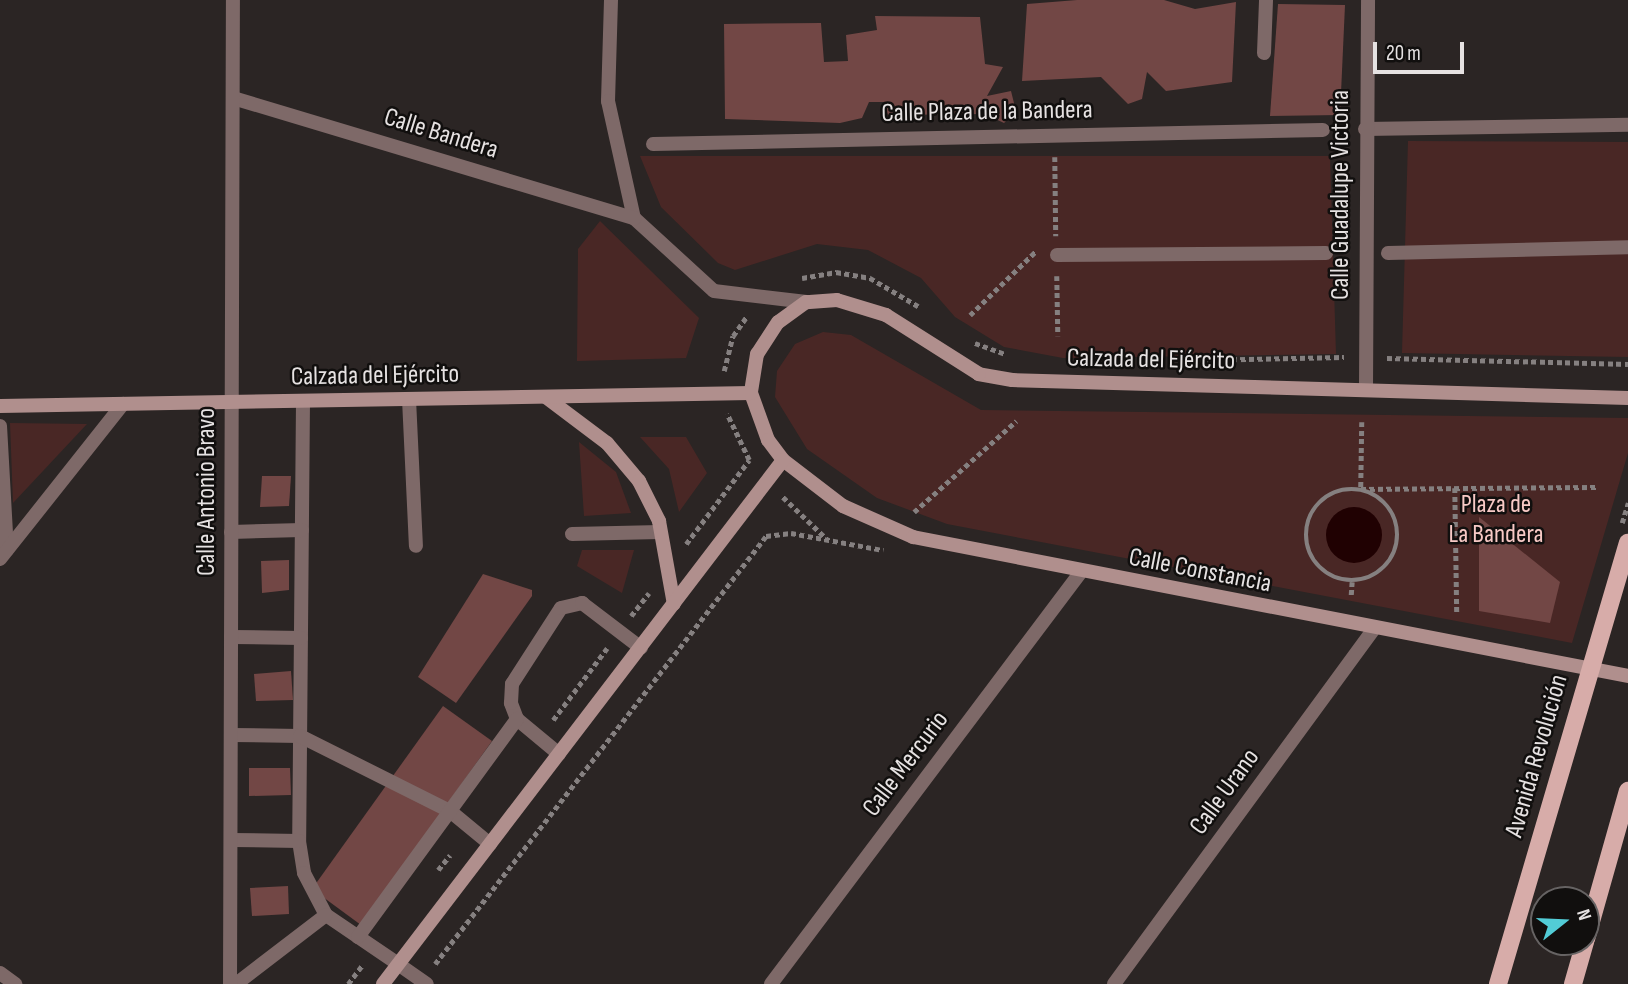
<!DOCTYPE html>
<meta charset="utf-8">
<style>
body{margin:0}
#map{position:relative;width:1628px;height:984px;overflow:hidden;background:#2b2524;font-family:"Sofia Sans Condensed",sans-serif}
div>[style]{position:absolute}
[style*='--x']{left:calc(var(--x)*1px);top:calc(var(--y)*1px);width:calc(var(--w)*1px);rotate:calc(var(--a)*1deg)}
.green>*{inset:0;background:#492725}
.water>*{inset:0;background:#200102}
.round{border-radius:50%}
.building>*{inset:0;background:#724745}
.path>*{height:4.5px;margin-top:-2.25px;transform-origin:0;background:repeating-linear-gradient(90deg,#858080 0 5px,transparent 0 8.5px)}
.path>.ring{margin:-2.25px;padding:0;box-sizing:content-box;background:none;border:4.5px solid #858080;border-radius:50%}
.service>*{height:14px;margin:-7px;padding:0 7px;transform-origin:7px;border-radius:7px;background:#7e6968}
.pedestrian>*{height:14px;margin:-7px;padding:0 7px;transform-origin:7px;border-radius:7px;background:#7e6968}
.minor>*{height:14px;margin:-7px;padding:0 7px;transform-origin:7px;border-radius:7px;background:#7e6968}
.secondary>*{height:14px;margin:-7px;padding:0 7px;transform-origin:7px;border-radius:7px;background:#b08f8d}
.primary>*{height:18px;margin:-9px;padding:0 9px;transform-origin:9px;border-radius:9px;background:#d7aca9}
span{translate:-50% -50%;white-space:nowrap;text-align:center;line-height:1.15;-webkit-text-stroke:5px #110f0e;paint-order:stroke}
.street-label{font-size:26px;color:#e6e2e2}
.park-label{font-size:26px;color:#f7c9c5}
.north{position:absolute;left:1530px;top:886px;width:70px;height:70px;box-sizing:border-box;background:#110f0e;border:2px solid #666363;border-radius:50%;rotate:72deg;font-size:19px;font-weight:700;line-height:28px;text-align:center;color:#e6e2e2}
.north::after{content:'';display:block;margin:auto;width:24px;height:32px;background:#52ccd6;clip-path:polygon(50% 0,100% 100%,50% 72%,0 100%)}
.scale{position:absolute;left:1373px;top:42px;width:91px;height:32px;box-sizing:border-box;border:4px solid #e6e2e2;border-top:0;padding-left:9px;font-size:21px;line-height:24px;white-space:nowrap;color:#e6e2e2;-webkit-text-stroke:5px #110f0e;paint-order:stroke}
</style>
<div id="map">
<div class="green">
<i style="clip-path:polygon(1408px 141px,1628px 142px,1628px 357px,1402px 353px)"></i>
<i style="clip-path:polygon(640px 156px,1330px 156px,1336px 354px,1063px 358px,1004px 347px,955px 317px,921px 278px,868px 250px,817px 244px,735px 270px,718px 263px,661px 207px)"></i>
<i style="clip-path:polygon(600px 221px,699px 318px,686px 358px,577px 361px,578px 249px)"></i>
<i style="clip-path:polygon(823px 332px,851px 335px,981px 410px,1628px 418px,1628px 453px,1572px 643px,947px 524px,877px 498px,807px 449px,775px 397px,777px 371px,795px 344px)"></i>
<i style="clip-path:polygon(10px 423px,87px 424px,13px 503px)"></i>
<i style="clip-path:polygon(640px 437px,686px 437px,707px 473px,679px 512px,669px 469px)"></i>
<i style="clip-path:polygon(579px 442px,616px 472px,631px 513px,584px 516px)"></i>
<i style="clip-path:polygon(582px 550px,634px 550px,622px 593px,577px 566px)"></i>
</div>
<div class="water">
<i class="round" style="left:1326px;top:507px;width:56px;height:56px"></i>
</div>
<div class="building">
<i style="clip-path:polygon(1077px 0,1164px 0,1195px 9px,1236px 2px,1232px 82px,1166px 91px,1147px 72px,1142px 99px,1128px 104px,1101px 77px,1022px 81px,1027px 4px)"></i>
<i style="clip-path:polygon(1278px 4px,1345px 5px,1340px 115px,1270px 116px)"></i>
<i style="clip-path:polygon(875px 16px,980px 17px,985px 64px,1003px 67px,987px 96px,1011px 91px,1016px 111px,1004px 123px,985px 114px,888px 115px,884px 102px,869px 102px,862px 118px,840px 123px,725px 119px,724px 24px,821px 23px,824px 62px,848px 61px,846px 35px,877px 30px)"></i>
<i style="clip-path:polygon(262px 476px,291px 476px,289px 506px,260px 507px)"></i>
<i style="clip-path:polygon(1479px 517px,1560px 582px,1550px 623px,1479px 611px)"></i>
<i style="clip-path:polygon(289px 560px,289px 590px,262px 593px,261px 561px)"></i>
<i style="clip-path:polygon(483px 574px,532px 590px,532px 596px,456px 703px,418px 677px)"></i>
<i style="clip-path:polygon(291px 671px,293px 700px,256px 701px,254px 674px)"></i>
<i style="clip-path:polygon(443px 706px,492px 741px,361px 925px,312px 889px)"></i>
<i style="clip-path:polygon(249px 768px,290px 768px,291px 795px,249px 796px)"></i>
<i style="clip-path:polygon(288px 886px,289px 914px,252px 916px,250px 888px)"></i>
</div>
<div class="path">
<i style="--x:1055;--y:157;--w:79;--a:89.3"></i>
<i style="--x:1057;--y:276;--w:60;--a:89"></i>
<i style="--x:802;--y:278;--w:35;--a:-10"></i>
<i style="--x:836;--y:272;--w:35;--a:10"></i>
<i style="--x:870;--y:278;--w:56;--a:30.3"></i>
<i style="--x:970;--y:315;--w:91;--a:-44.1"></i>
<i style="--x:975;--y:343;--w:33;--a:20"></i>
<i style="--x:1387;--y:358;--w:241;--a:1.4"></i>
<i style="--x:1198;--y:360;--w:146;--a:-1.2"></i>
<i style="--x:724;--y:371;--w:36;--a:-76"></i>
<i style="--x:733;--y:336;--w:24;--a:-55"></i>
<i style="--x:1362;--y:422;--w:67;--a:90.9"></i>
<i style="--x:1361;--y:489;--w:235;--a:-0.5"></i>
<i style="--x:1455;--y:488;--w:125;--a:89.1"></i>
<i class="ring" style="left:1306px;top:489px;width:87.5px;height:87.5px"></i>
<i style="--x:783;--y:497;--w:61;--a:43.7"></i>
<i style="--x:914;--y:512;--w:137;--a:-41.7"></i>
<i style="--x:1622;--y:523;--w:21;--a:-73"></i>
<i style="--x:686;--y:544;--w:105;--a:-53.1"></i>
<i style="--x:749;--y:460;--w:51;--a:-115.6"></i>
<i style="--x:1351;--y:595;--w:13;--a:-86"></i>
<i style="--x:631;--y:616;--w:29;--a:-52"></i>
<i style="--x:553;--y:720;--w:90;--a:-53.1"></i>
<i style="--x:438;--y:870;--w:19;--a:-51"></i>
<i style="--x:435;--y:964;--w:541;--a:-52.28"></i>
<i style="--x:766;--y:536;--w:25;--a:-7"></i>
<i style="--x:791;--y:533;--w:94;--a:10.5"></i>
<i style="--x:348;--y:984;--w:25;--a:-53"></i>
</div>
<div class="service">
<i style="--x:1264;--y:53;--w:53;--a:-87.8"></i>
<i style="--x:409;--y:399;--w:147;--a:87.3"></i>
<i style="--x:303;--y:401;--w:440;--a:90.5"></i>
<i style="--x:299;--y:841;--w:32;--a:81"></i>
<i style="--x:304;--y:873;--w:47;--a:62.4"></i>
<i style="--x:326;--y:915;--w:87;--a:34.2"></i>
<i style="--x:231;--y:532;--w:71;--a:-1.6"></i>
<i style="--x:572;--y:534;--w:88;--a:-1.3"></i>
<i style="--x:231;--y:637;--w:70;--a:0.8"></i>
<i style="--x:231;--y:735;--w:69;--a:0.8"></i>
<i style="--x:300;--y:736;--w:168;--a:26.6"></i>
<i style="--x:450;--y:811;--w:52;--a:39.5"></i>
<i style="--x:559;--y:754;--w:55;--a:-140.2"></i>
<i style="--x:517;--y:719;--w:17;--a:-111"></i>
<i style="--x:511;--y:703;--w:19;--a:-87"></i>
<i style="--x:512;--y:684;--w:90;--a:-57.2"></i>
<i style="--x:561;--y:608;--w:22;--a:-13"></i>
<i style="--x:582;--y:603;--w:74;--a:37.3"></i>
<i style="--x:231;--y:840;--w:68;--a:0.8"></i>
<i style="--x:358;--y:937;--w:270;--a:-53.9"></i>
<i style="--x:236;--y:984;--w:113;--a:-37.5"></i>
</div>
<div class="pedestrian">
<i style="--x:653;--y:144;--w:670;--a:-1.2"></i>
<i style="--x:1388;--y:253;--w:240;--a:-1.4"></i>
<i style="--x:1057;--y:255;--w:269;--a:-0.4"></i>
</div>
<div class="minor">
<i style="--x:611;--y:0;--w:101;--a:91.7"></i>
<i style="--x:608;--y:101;--w:120;--a:77.5"></i>
<i style="--x:634;--y:218;--w:108;--a:42.4"></i>
<i style="--x:714;--y:291;--w:93;--a:6.8"></i>
<i style="--x:233;--y:98;--w:419;--a:16.7"></i>
<i style="--x:1365;--y:129;--w:263;--a:-0.9"></i>
<i style="--x:1366;--y:390;--w:390;--a:-89.7"></i>
<i style="--x:0;--y:426;--w:124;--a:86.8"></i>
<i style="--x:0;--y:559;--w:198;--a:-51.6"></i>
<i style="--x:398;--y:964;--w:35;--a:35"></i>
<i style="--x:0;--y:973;--w:19;--a:36"></i>
<i style="--x:230;--y:984;--w:984;--a:-89.83"></i>
<i style="--x:771;--y:984;--w:514;--a:-53.06"></i>
<i style="--x:1114;--y:984;--w:441;--a:-53.8"></i>
</div>
<div class="secondary">
<i style="--x:547;--y:398;--w:75;--a:36.9"></i>
<i style="--x:607;--y:443;--w:50;--a:49.9"></i>
<i style="--x:639;--y:481;--w:45;--a:63.4"></i>
<i style="--x:659;--y:521;--w:84;--a:79.8"></i>
<i style="--x:1628;--y:398;--w:616;--a:-178.33"></i>
<i style="--x:1012;--y:380;--w:34;--a:-170"></i>
<i style="--x:979;--y:374;--w:110;--a:-147.6"></i>
<i style="--x:886;--y:315;--w:51;--a:-163"></i>
<i style="--x:837;--y:300;--w:31;--a:176"></i>
<i style="--x:806;--y:302;--w:34;--a:144"></i>
<i style="--x:778;--y:322;--w:38;--a:123"></i>
<i style="--x:757;--y:354;--w:39;--a:99"></i>
<i style="--x:751;--y:393;--w:50;--a:70.1"></i>
<i style="--x:768;--y:440;--w:25;--a:53"></i>
<i style="--x:783;--y:460;--w:76;--a:37.5"></i>
<i style="--x:843;--y:506;--w:77;--a:23.9"></i>
<i style="--x:913;--y:537;--w:728;--a:11"></i>
<i style="--x:0;--y:406;--w:751;--a:-0.99"></i>
<i style="--x:383;--y:984;--w:659;--a:-52.64"></i>
</div>
<div class="primary">
<i style="--x:1586;--y:939;--w:154;--a:-74.2"></i>
<i style="--x:1498;--y:984;--w:460;--a:-73.6"></i>
<i style="--x:1573;--y:984;--w:44;--a:-74.1"></i>
</div>
<div class="street-label">
<span style="left:987px;top:112px;rotate:-1deg">Calle Plaza de la Bandera</span>
<span style="left:441px;top:134px;rotate:17deg">Calle Bandera</span>
<span style="left:1341px;top:195px;rotate:-90deg">Calle Guadalupe Victoria</span>
<span style="left:1151px;top:360px;rotate:1deg">Calzada del Ejército</span>
<span style="left:375px;top:376px;rotate:-1deg">Calzada del Ejército</span>
<span style="left:207px;top:492px;rotate:-90deg">Calle Antonio Bravo</span>
<span style="left:1200px;top:571px;rotate:11deg">Calle Constancia</span>
<span style="left:1537px;top:756px;rotate:-74deg">Avenida Revolución</span>
<span style="left:906px;top:764px;rotate:-53deg">Calle Mercurio</span>
<span style="left:1225px;top:792px;rotate:-54deg">Calle Urano</span>
</div>
<div class="park-label">
<span style="left:1496px;top:520px">Plaza de<br>La Bandera</span>
</div>
<div class="north">N</div>
<div class="scale">20 m</div>
</div>
